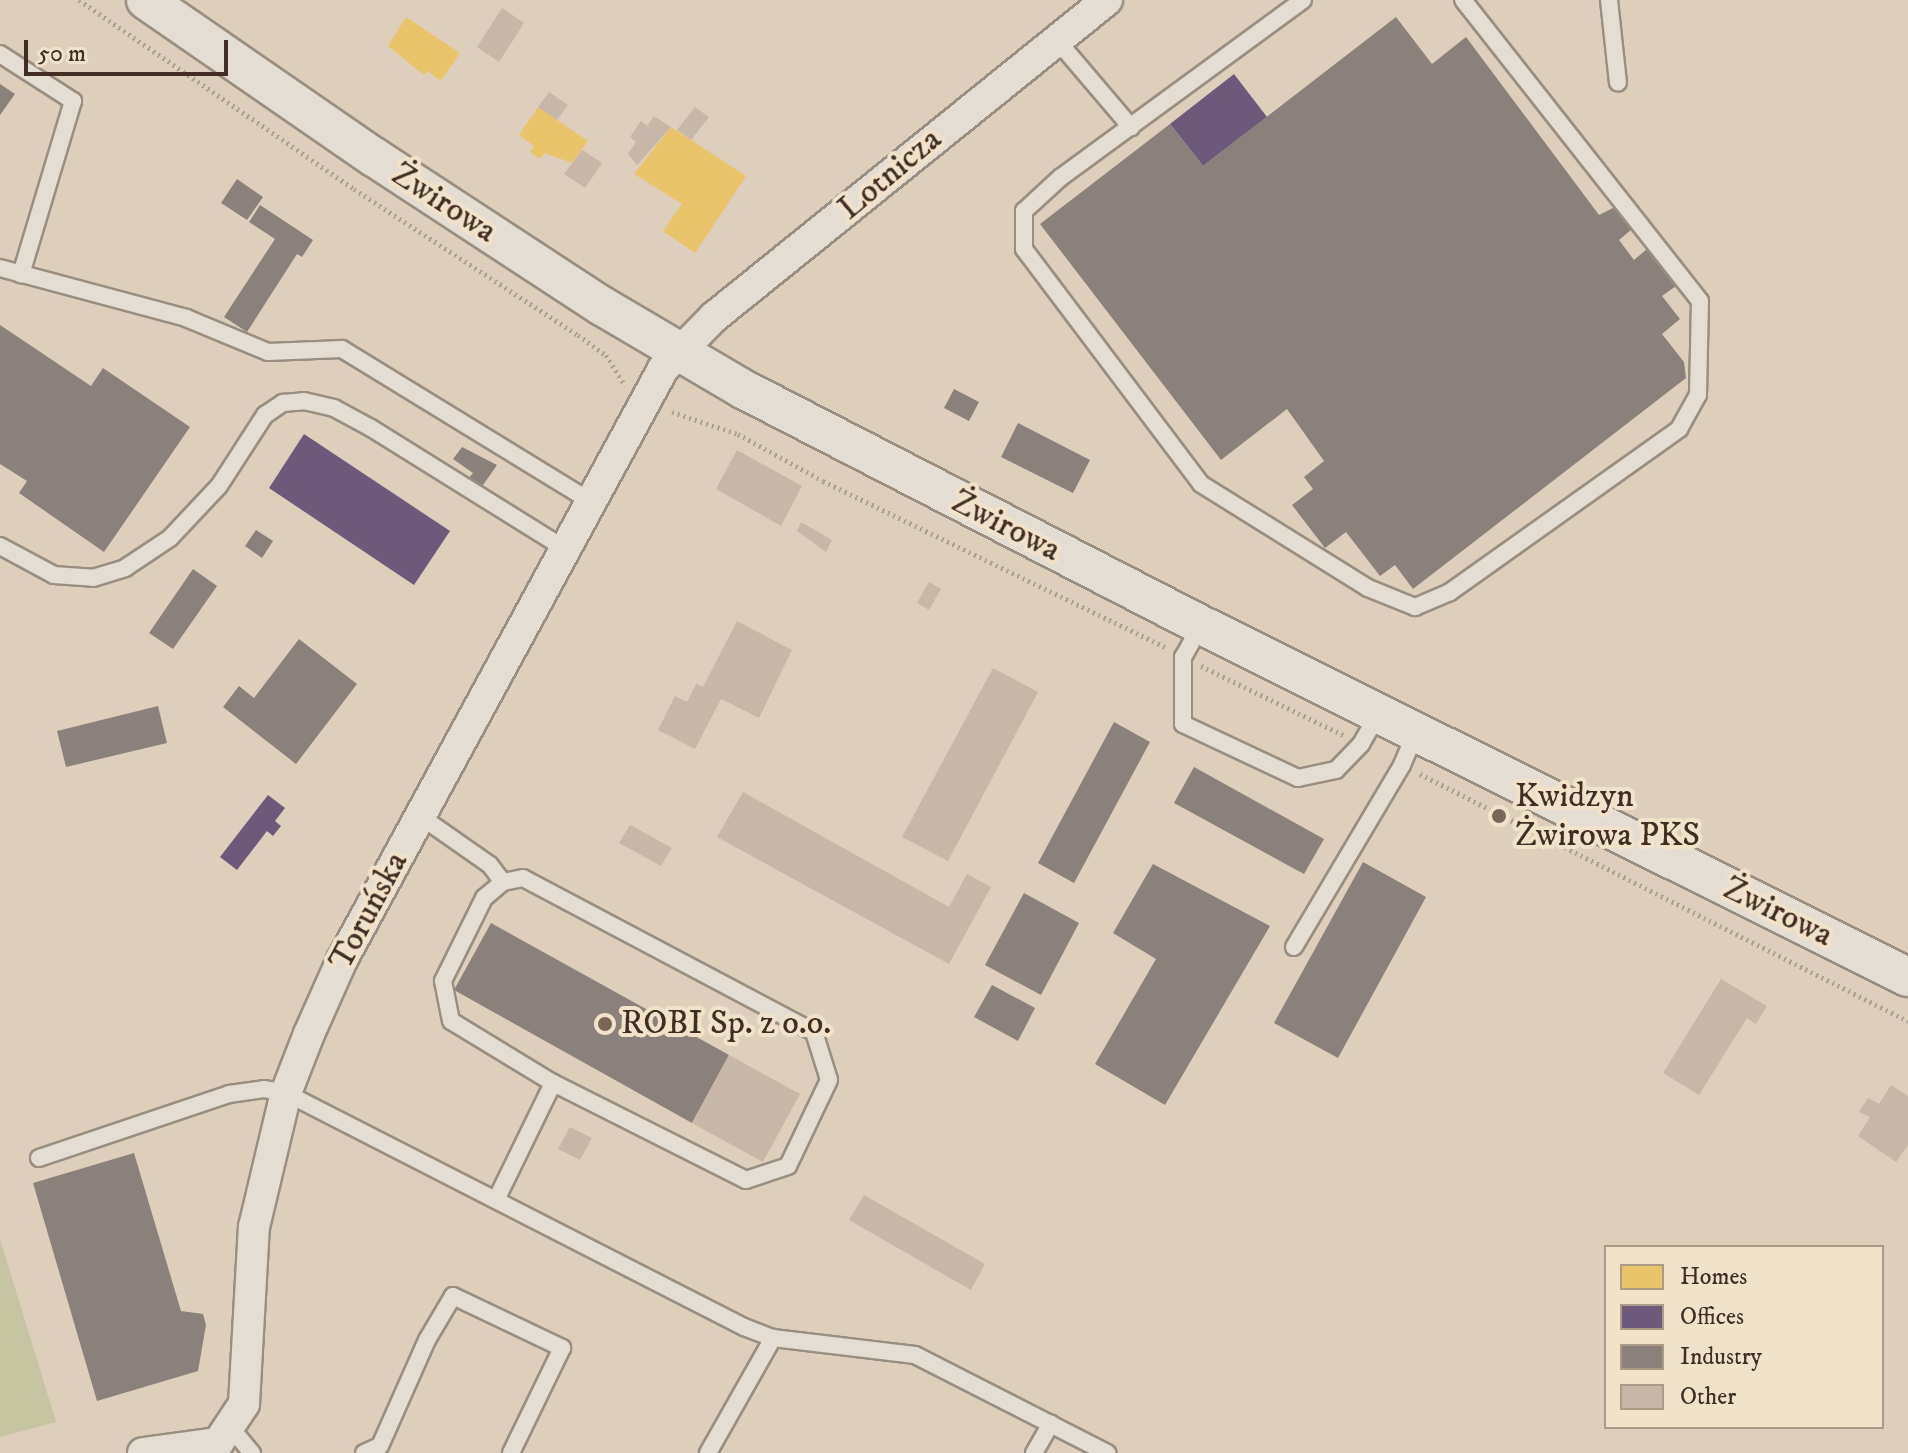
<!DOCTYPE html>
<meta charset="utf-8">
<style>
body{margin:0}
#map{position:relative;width:1908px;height:1453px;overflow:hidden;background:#ddcfbb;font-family:"IM FELL DW Pica",serif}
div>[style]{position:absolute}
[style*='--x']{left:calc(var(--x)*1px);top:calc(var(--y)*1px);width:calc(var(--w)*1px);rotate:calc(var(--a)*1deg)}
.green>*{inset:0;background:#c5c5a2}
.homes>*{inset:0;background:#e9c46a}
.offices>*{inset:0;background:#6d597a}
.industry>*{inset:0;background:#8a817c}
.building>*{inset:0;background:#c8b7a9}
.path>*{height:5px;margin-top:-2.5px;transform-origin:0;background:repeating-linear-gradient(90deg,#a8a199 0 2px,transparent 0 6px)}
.roads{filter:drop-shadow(2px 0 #988e81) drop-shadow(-2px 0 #988e81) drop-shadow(0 2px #988e81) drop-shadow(0 -2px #988e81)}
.service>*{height:16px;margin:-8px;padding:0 8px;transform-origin:8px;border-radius:8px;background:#e4ddd3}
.minor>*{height:30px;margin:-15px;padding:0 15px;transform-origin:15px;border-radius:15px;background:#e4ddd3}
.tertiary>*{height:38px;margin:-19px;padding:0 19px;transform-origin:19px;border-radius:19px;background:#e4ddd3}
.dots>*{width:22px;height:22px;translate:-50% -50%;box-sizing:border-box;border:4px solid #f2e2ca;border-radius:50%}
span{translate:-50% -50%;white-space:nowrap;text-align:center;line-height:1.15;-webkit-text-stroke:8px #f2e2ca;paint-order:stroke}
.street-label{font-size:34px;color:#412d23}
.poi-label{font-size:34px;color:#412d23}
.left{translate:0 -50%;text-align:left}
.legend{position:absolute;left:1604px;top:1245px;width:280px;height:184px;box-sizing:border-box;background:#f2e2ca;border:2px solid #ab9a87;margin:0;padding:10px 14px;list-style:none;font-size:24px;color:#412d23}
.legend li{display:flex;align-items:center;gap:16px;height:40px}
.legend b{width:40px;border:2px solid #ab9a87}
.scale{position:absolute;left:24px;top:40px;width:204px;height:36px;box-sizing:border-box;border:4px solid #412d23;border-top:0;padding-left:10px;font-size:24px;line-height:28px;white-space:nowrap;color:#412d23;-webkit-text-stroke:6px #f2e2ca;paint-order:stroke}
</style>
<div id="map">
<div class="green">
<i style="clip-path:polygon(0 1239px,56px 1422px,0 1437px)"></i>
</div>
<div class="homes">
<i style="clip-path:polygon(406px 17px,460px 53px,441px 81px,427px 71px,424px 75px,388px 46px)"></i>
<i style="clip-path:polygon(538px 107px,588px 141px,572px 163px,545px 153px,540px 159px,530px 152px,534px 146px,519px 135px)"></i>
<i style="clip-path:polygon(671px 127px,746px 176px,695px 253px,663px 231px,682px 204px,634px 174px)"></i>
</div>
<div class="offices">
<i style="clip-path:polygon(1234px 74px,1267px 117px,1203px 166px,1170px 124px)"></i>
<i style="clip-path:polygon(304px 434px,450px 531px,414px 585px,269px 488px)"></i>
<i style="clip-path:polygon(268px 795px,285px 808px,275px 821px,281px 826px,273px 836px,267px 831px,237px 870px,220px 857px)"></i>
</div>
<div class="industry">
<i style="clip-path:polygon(1396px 17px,1432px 64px,1466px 37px,1599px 215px,1615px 207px,1632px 229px,1619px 240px,1634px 260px,1647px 249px,1676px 286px,1662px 296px,1680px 319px,1662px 334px,1684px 362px,1686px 378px,1413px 589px,1395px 565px,1380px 576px,1346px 532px,1325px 548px,1292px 505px,1313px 489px,1304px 477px,1324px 461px,1287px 409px,1221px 460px,1040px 224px,1170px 124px,1203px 166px)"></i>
<i style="clip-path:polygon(0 84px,15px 94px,0 115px)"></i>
<i style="clip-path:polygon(237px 179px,263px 197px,247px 220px,221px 203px)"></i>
<i style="clip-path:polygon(260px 205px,313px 240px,302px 257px,297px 254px,247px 332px,224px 317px,275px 239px,249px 222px)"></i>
<i style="clip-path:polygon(0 325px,91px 386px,103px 368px,190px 427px,104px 552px,19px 493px,27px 481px,0 464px)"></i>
<i style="clip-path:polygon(954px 389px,979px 402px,969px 421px,944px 408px)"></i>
<i style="clip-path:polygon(1018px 423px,1090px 460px,1073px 493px,1001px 457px)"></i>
<i style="clip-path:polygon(462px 447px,497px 465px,481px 488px,468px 479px,473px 473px,453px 459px)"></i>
<i style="clip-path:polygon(256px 530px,273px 541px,262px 558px,245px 546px)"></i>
<i style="clip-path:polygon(193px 569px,217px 586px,173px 649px,149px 633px)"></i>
<i style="clip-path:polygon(299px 639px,357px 684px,296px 764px,223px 707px,239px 686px,254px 698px)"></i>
<i style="clip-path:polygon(158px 706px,167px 743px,66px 767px,57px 731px)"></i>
<i style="clip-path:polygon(1114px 722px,1150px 742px,1074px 883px,1038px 863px)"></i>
<i style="clip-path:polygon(1194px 767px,1324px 839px,1304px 874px,1174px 803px)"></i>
<i style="clip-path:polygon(1363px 862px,1426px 897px,1338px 1058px,1274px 1023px)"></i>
<i style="clip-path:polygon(1153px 864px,1270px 926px,1165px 1105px,1095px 1064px,1156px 959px,1113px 933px)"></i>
<i style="clip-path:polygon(1024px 893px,1079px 923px,1041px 995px,985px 965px)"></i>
<i style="clip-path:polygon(491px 923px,729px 1055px,692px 1123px,454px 990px)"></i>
<i style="clip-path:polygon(992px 985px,1035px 1008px,1018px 1041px,974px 1017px)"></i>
<i style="clip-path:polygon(134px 1153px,181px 1311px,203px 1314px,206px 1325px,198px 1371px,97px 1401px,33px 1183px)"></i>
</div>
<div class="building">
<i style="clip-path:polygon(502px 8px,524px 23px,499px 62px,477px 47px)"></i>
<i style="clip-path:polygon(549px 92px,568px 105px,557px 120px,538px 107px)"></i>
<i style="clip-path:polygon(695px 107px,709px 117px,691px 140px,677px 130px)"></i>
<i style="clip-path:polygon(654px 116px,671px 127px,637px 165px,628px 154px,636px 142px,630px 137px,641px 121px,647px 126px)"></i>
<i style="clip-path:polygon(582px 150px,602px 163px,585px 188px,564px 174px)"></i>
<i style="clip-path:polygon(737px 450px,802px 486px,781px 526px,716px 489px)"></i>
<i style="clip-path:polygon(801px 522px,832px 540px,826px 552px,797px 531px)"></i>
<i style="clip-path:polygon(929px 582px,941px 589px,929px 610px,917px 603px)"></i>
<i style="clip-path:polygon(737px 621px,792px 650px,759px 718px,721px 699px,695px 749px,658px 730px,675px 696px,687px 702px,696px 684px,703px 687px)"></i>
<i style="clip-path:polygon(993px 668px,1038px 692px,948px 861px,902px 837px)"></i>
<i style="clip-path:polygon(743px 792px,949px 907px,967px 874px,991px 887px,949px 964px,717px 837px)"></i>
<i style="clip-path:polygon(630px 825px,672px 848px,661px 866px,619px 843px)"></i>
<i style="clip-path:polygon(1721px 979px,1767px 1006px,1756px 1024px,1747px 1018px,1699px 1095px,1663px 1073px)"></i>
<i style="clip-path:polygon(729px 1055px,800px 1094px,763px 1162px,692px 1123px)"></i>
<i style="clip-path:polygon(1891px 1085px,1908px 1096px,1908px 1145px,1896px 1162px,1858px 1136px,1870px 1117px,1859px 1112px,1868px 1098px,1879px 1104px)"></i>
<i style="clip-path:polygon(570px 1127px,592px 1138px,580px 1160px,558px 1149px)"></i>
<i style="clip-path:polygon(864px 1195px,985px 1264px,971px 1290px,849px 1220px)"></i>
</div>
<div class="path">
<i style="--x:79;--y:0;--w:334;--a:34.5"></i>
<i style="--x:354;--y:189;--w:267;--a:33.1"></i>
<i style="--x:578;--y:335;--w:34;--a:36"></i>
<i style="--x:606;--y:355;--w:36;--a:58"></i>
<i style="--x:672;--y:412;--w:70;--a:18.4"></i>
<i style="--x:738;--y:434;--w:97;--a:28.9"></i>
<i style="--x:823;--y:481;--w:382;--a:25.9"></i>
<i style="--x:1201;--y:666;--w:158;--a:25.9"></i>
<i style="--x:1420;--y:774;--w:547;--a:26.85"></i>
</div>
<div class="roads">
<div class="service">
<i style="--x:1303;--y:0;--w:300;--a:143.8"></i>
<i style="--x:1061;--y:177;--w:50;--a:137.4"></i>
<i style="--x:1024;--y:211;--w:38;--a:90"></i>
<i style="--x:1024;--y:249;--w:294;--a:53"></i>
<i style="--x:1201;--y:484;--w:197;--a:31.9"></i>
<i style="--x:1368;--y:588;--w:51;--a:22"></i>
<i style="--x:1415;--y:607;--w:38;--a:-23"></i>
<i style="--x:1450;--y:592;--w:281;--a:-35.4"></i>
<i style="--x:1679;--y:429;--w:39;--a:-61"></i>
<i style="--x:1698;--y:395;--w:94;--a:-88.8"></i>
<i style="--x:1700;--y:301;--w:383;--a:-128.2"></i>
<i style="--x:1609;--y:0;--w:83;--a:83.8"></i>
<i style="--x:1056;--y:39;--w:116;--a:49.6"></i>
<i style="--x:0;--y:54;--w:87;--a:32.8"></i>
<i style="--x:73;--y:101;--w:181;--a:106.7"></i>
<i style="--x:0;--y:268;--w:193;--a:15"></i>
<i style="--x:186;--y:318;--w:89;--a:22.5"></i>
<i style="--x:268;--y:352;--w:74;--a:-2.3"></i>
<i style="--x:342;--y:349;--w:291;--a:31.5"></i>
<i style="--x:0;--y:546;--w:61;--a:28.2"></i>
<i style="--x:54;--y:575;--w:39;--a:4"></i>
<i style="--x:93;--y:578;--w:34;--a:-17"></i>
<i style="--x:125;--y:568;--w:54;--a:-33.7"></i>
<i style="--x:170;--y:538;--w:71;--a:-46.7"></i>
<i style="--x:219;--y:486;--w:85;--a:-57.1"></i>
<i style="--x:265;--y:415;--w:22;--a:-34"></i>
<i style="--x:283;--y:403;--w:21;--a:-5"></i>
<i style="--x:304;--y:401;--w:31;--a:13"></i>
<i style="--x:334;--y:408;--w:42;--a:28.4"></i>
<i style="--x:371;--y:428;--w:227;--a:31.9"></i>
<i style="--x:1201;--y:625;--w:37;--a:119"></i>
<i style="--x:1183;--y:657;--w:67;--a:90"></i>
<i style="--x:1183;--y:724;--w:127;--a:25.2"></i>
<i style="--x:1298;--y:778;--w:39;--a:-12"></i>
<i style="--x:1336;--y:770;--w:36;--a:-46"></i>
<i style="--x:1361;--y:744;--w:34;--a:-60"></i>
<i style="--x:420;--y:816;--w:85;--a:35"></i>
<i style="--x:490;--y:865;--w:21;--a:53"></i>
<i style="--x:1294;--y:947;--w:212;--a:-59.3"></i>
<i style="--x:1402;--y:765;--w:36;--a:-67"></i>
<i style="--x:39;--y:1158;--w:200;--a:-18.6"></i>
<i style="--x:229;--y:1094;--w:35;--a:-8"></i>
<i style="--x:264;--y:1089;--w:22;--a:10"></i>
<i style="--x:286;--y:1093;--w:514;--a:27.06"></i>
<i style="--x:744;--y:1327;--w:31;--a:21"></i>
<i style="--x:773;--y:1338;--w:143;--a:6.8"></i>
<i style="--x:915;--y:1355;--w:216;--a:27"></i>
<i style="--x:497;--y:1198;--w:128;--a:-64"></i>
<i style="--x:553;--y:1083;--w:119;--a:-148.7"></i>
<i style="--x:451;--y:1021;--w:41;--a:-101.3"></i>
<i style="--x:443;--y:981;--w:93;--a:-63.7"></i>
<i style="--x:484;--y:898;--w:25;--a:-40"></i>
<i style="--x:503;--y:882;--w:20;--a:-11"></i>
<i style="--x:523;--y:878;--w:329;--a:27.9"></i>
<i style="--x:814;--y:1032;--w:50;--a:72.6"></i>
<i style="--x:829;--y:1080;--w:95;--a:115.5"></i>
<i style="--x:788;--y:1166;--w:44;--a:161.6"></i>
<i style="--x:746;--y:1180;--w:216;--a:-153.3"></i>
<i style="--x:231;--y:1428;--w:33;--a:50"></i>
<i style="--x:364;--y:1453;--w:17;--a:-24"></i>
<i style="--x:380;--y:1446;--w:116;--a:-66.1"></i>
<i style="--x:427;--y:1340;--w:51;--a:-59.4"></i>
<i style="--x:453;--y:1296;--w:121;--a:25.5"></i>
<i style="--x:562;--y:1348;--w:117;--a:115.9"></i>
<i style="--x:708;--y:1453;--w:132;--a:-60.5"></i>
<i style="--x:1034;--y:1453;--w:34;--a:-60"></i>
</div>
<div class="minor">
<i style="--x:143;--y:1453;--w:76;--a:-7.6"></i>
<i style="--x:218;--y:1443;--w:47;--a:-56.3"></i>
<i style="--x:244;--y:1404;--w:177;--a:-86.8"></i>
<i style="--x:254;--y:1227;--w:138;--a:-76.6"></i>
<i style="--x:286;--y:1093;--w:63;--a:-68.7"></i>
<i style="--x:309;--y:1034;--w:81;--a:-66"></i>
<i style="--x:342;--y:960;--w:673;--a:-61.49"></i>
<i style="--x:663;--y:369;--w:73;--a:-45.6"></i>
<i style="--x:714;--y:317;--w:505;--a:-38.89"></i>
</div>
<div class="tertiary">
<i style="--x:146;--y:0;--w:277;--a:34.6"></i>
<i style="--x:374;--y:157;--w:272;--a:33.2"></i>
<i style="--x:602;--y:306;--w:161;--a:30.5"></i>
<i style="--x:741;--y:388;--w:517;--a:27.26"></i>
<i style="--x:1201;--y:625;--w:790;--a:26.47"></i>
</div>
</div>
<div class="dots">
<i style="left:1499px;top:816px;background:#786658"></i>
<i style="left:605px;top:1024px;background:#786658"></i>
</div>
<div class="street-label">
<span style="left:890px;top:174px;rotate:-40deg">Lotnicza</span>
<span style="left:444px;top:203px;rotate:33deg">Żwirowa</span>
<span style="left:1006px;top:526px;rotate:27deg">Żwirowa</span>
<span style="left:369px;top:911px;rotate:-62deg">Toruńska</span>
<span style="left:1778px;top:912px;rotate:26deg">Żwirowa</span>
</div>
<div class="poi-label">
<span class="left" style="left:1515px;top:816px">Kwidzyn<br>Żwirowa PKS</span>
<span class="left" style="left:621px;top:1024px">ROBI Sp. z o.o.</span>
</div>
<ul class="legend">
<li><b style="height:22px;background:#e9c46a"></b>Homes</li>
<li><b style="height:22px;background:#6d597a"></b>Offices</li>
<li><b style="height:22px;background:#8a817c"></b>Industry</li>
<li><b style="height:22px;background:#c8b7a9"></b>Other</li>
</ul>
<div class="scale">50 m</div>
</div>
